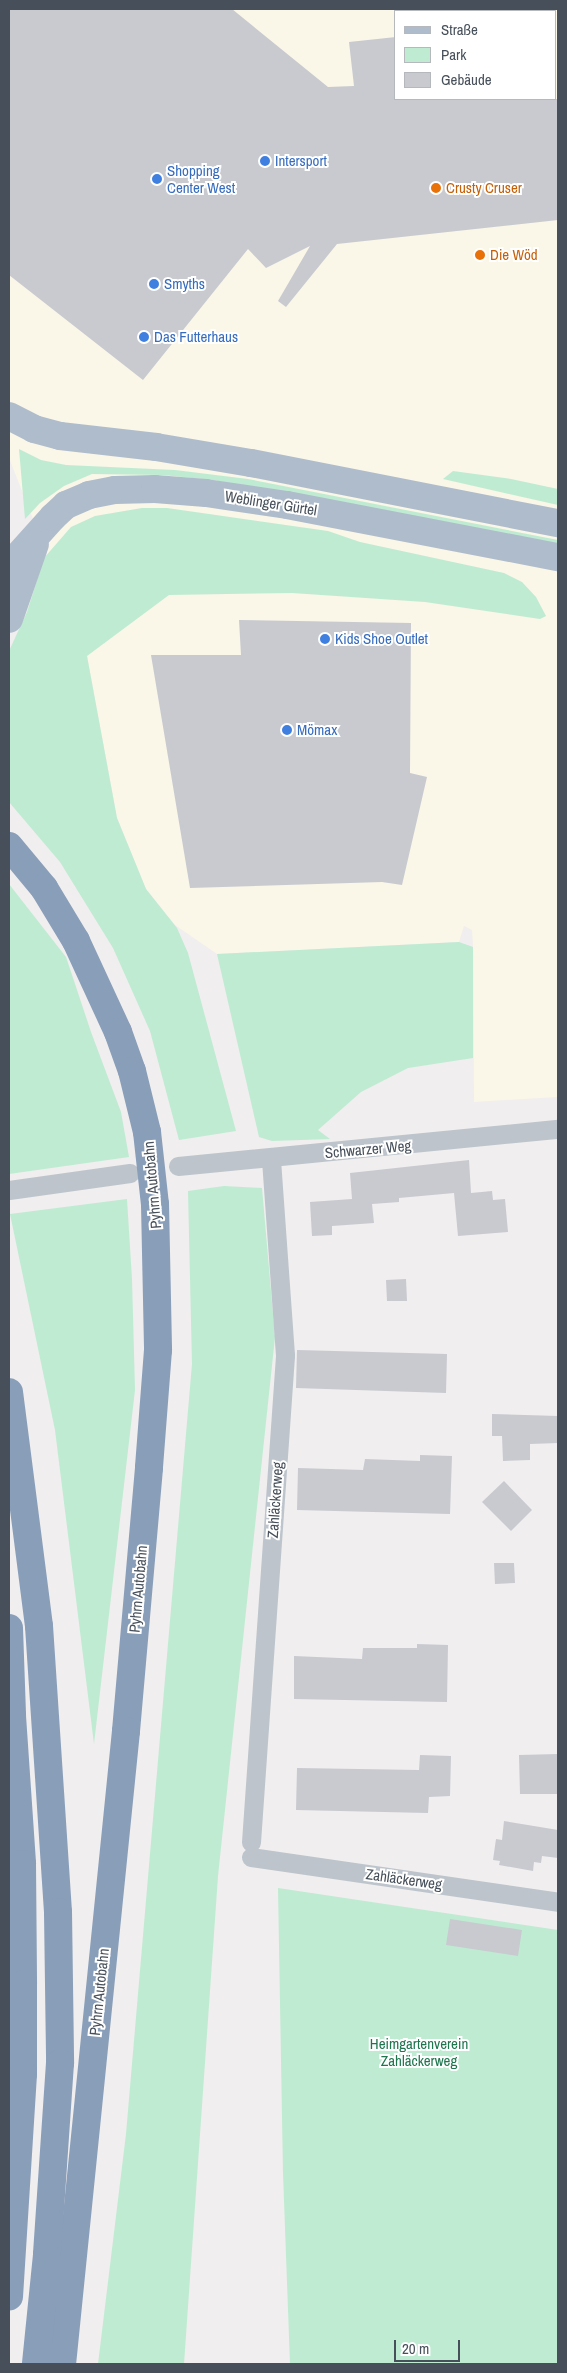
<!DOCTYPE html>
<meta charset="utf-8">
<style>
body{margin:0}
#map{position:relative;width:567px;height:2373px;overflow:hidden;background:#f0eeee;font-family:"Archivo Narrow",sans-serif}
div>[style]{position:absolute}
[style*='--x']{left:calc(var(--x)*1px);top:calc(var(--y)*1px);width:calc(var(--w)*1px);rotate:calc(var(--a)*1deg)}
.commercial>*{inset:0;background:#faf6e8}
.green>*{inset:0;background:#bfebd2}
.building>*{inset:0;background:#c8cad0}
.minor>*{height:19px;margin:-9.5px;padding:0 9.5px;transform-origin:9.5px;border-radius:9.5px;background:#bdc4cc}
.primary>*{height:28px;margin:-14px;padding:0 14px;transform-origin:14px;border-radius:14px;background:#afbccb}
.motorway>*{height:28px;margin:-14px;padding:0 14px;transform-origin:14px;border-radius:14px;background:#899eb9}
.dots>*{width:14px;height:14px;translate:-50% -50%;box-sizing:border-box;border:2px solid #fff;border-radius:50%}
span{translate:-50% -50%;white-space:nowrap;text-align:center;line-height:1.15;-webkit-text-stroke:4px #fff;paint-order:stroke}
.shop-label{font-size:15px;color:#366cbe}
.left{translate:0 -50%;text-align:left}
.food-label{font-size:15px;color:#c56008}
.street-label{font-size:15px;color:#47505a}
.park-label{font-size:15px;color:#1e754e}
.frame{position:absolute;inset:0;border:10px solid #47505a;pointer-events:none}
.legend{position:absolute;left:394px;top:10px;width:162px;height:90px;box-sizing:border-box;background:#fff;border:1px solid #b5b9bd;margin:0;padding:6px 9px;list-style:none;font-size:15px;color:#47505a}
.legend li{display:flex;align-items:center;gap:10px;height:25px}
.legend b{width:25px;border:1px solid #b5b9bd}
.scale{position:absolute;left:394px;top:2340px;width:66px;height:22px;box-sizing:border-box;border:2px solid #47505a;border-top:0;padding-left:6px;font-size:15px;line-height:18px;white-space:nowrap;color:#47505a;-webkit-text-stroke:4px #fff;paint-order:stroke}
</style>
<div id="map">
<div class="commercial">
<i style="clip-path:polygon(evenodd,9px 9px,558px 9px,558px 1097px,474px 1102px,473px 947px,472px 930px,464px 926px,459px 942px,217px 954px,175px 925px,146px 889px,117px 818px,87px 656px,9px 458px,9px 9px,396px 11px,556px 11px,556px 99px,396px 99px,396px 11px)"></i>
</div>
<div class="green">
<i style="clip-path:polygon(19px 449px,41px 460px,66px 465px,175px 470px,248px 479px,558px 540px,558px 548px,213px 480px,162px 475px,92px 474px,64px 486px,40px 503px,25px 519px)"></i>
<i style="clip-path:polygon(453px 471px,511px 479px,558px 489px,558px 505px,443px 479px)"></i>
<i style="clip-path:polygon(142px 508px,167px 508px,328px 531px,360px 542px,504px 573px,522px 582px,536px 597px,546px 616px,540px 619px,425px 602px,292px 593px,169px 595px,87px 656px,117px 818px,146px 889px,177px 928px,188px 953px,236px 1131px,179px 1140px,150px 1031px,113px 948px,60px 862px,9px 802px,9px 651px,27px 612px,44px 558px,71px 527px,95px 516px)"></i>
<i style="clip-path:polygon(9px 884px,66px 957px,91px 1032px,121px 1112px,129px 1157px,9px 1174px)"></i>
<i style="clip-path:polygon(459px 942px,473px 947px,473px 1058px,408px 1068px,361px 1092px,318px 1130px,330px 1139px,272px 1141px,259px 1137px,217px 954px)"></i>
<i style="clip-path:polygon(224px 1186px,262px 1188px,275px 1337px,218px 1876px,184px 2364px,98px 2364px,126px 2134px,192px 1364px,188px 1191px)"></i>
<i style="clip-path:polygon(127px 1199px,132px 1279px,135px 1390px,94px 1744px,55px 1430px,10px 1214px)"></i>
<i style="clip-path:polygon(278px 1888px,558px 1930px,558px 2364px,290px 2364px,283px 2173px)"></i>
</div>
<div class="building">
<i style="clip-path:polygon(9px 9px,232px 9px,328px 87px,354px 86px,349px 42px,396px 37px,396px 99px,558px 99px,558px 220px,337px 244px,286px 307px,278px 301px,310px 246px,266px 268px,248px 249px,143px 380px,9px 275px)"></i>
<i style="clip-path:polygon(239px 620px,411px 623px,410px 773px,427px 777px,402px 885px,382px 882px,190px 888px,151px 655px,241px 655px)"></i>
<i style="clip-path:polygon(469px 1160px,471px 1193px,492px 1191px,493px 1200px,505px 1199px,508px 1232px,458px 1236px,454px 1193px,399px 1198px,399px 1202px,372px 1204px,374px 1223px,332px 1226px,332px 1235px,312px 1236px,310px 1202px,352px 1199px,350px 1173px)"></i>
<i style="clip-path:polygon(406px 1279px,407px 1301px,387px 1301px,386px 1280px)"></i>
<i style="clip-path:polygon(297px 1350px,447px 1354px,446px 1393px,296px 1388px)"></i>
<i style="clip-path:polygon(492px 1414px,558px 1416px,558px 1443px,530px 1444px,530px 1460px,503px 1461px,502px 1436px,492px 1436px)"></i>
<i style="clip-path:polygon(420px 1455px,452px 1456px,450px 1514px,297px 1510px,298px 1468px,363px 1470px,365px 1459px,420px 1461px)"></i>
<i style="clip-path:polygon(504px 1481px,532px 1510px,511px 1531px,482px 1502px)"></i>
<i style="clip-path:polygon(494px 1563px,514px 1563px,515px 1583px,495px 1584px)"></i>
<i style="clip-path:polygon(417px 1644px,448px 1645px,447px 1702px,294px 1699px,294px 1656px,362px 1659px,363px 1648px,417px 1648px)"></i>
<i style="clip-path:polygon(558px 1754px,558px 1794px,520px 1794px,519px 1755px)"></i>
<i style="clip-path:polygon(420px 1755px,451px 1756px,450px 1796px,429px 1797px,428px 1813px,296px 1810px,297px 1768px,419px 1770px)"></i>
<i style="clip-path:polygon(504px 1821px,558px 1830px,558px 1858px,542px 1856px,541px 1863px,534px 1862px,533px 1871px,499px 1865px,500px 1861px,493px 1860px,496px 1839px,502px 1840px)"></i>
<i style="clip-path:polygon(450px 1919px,522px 1930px,518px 1956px,446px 1945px)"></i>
</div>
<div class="minor">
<i style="--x:178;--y:1166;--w:382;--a:-5.6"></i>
<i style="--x:9;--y:1190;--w:122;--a:-8"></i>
<i style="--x:251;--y:1842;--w:488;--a:-86"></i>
<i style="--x:285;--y:1355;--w:197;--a:-94.1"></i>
<i style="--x:251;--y:1857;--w:310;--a:8.3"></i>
</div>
<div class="primary">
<i style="--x:9;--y:416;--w:28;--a:27"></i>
<i style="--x:34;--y:429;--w:27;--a:15"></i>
<i style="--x:60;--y:436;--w:97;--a:6.5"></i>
<i style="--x:156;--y:447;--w:96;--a:9.6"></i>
<i style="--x:251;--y:463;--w:313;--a:11.1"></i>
<i style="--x:9;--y:566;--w:66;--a:-48.1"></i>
<i style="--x:53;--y:517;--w:18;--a:-43"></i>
<i style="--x:66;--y:505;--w:25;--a:-23"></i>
<i style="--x:89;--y:495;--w:26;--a:-11"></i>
<i style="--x:115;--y:490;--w:40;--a:-1.4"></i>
<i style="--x:155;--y:489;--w:51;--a:4.5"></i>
<i style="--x:206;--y:493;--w:82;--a:8.4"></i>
<i style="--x:287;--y:505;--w:276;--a:10.9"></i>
<i style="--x:9;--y:619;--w:79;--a:-70.9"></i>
</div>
<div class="motorway">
<i style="--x:9;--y:846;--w:55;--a:50.2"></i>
<i style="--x:44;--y:888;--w:62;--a:58.9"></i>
<i style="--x:76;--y:941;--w:100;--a:65.2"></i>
<i style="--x:118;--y:1032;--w:41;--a:70.3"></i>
<i style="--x:132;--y:1071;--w:63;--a:76.2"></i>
<i style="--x:147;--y:1132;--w:72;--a:83.7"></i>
<i style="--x:155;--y:1204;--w:146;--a:88.8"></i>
<i style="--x:158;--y:1350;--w:118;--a:94.4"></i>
<i style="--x:149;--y:1468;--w:264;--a:95"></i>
<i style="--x:126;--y:1731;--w:636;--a:95.77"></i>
<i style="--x:9;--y:1392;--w:236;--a:82.7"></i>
<i style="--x:39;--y:1626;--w:287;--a:86.2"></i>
<i style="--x:58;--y:1912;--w:151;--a:89.2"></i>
<i style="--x:60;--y:2063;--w:192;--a:93.9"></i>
<i style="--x:47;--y:2255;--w:110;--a:95.8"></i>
<i style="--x:9;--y:1628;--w:88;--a:88"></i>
<i style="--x:9;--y:1707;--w:9;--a:72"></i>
<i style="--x:12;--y:1716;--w:148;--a:86.1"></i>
<i style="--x:22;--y:1864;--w:120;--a:89.5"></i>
<i style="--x:23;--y:1984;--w:90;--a:90"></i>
<i style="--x:23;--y:2074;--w:223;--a:93.6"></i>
</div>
<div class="dots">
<i style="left:265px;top:161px;background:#3f7fe0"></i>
<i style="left:157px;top:179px;background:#3f7fe0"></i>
<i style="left:436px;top:188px;background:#e8710a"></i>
<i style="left:480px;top:255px;background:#e8710a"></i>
<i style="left:154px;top:284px;background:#3f7fe0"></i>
<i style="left:144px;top:337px;background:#3f7fe0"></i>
<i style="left:325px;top:639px;background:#3f7fe0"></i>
<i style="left:287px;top:730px;background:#3f7fe0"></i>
</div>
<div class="shop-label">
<span class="left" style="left:275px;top:161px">Intersport</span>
<span class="left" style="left:167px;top:179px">Shopping<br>Center West</span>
<span class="left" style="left:164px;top:284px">Smyths</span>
<span class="left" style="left:154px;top:337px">Das Futterhaus</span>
<span class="left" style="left:335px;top:639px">Kids Shoe Outlet</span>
<span class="left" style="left:297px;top:730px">Mömax</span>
</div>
<div class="food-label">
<span class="left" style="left:446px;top:188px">Crusty Cruser</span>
<span class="left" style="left:490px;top:255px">Die Wöd</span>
</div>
<div class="street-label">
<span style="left:271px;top:503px;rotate:9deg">Weblinger Gürtel</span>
<span style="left:368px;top:1149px;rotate:-5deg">Schwarzer Weg</span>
<span style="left:152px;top:1185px;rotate:-95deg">Pyhrn Autobahn</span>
<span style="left:275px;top:1500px;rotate:-86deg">Zahläckerweg</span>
<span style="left:138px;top:1589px;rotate:-85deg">Pyhrn Autobahn</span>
<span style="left:404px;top:1879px;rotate:8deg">Zahläckerweg</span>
<span style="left:99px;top:1992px;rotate:-84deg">Pyhrn Autobahn</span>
</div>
<div class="park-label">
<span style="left:419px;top:2052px">Heimgartenverein<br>Zahläckerweg</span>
</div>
<div class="frame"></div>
<ul class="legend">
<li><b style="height:6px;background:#afbccb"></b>Straße</li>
<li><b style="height:14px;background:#bfebd2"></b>Park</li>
<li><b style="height:14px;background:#c8cad0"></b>Gebäude</li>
</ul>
<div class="scale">20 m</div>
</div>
